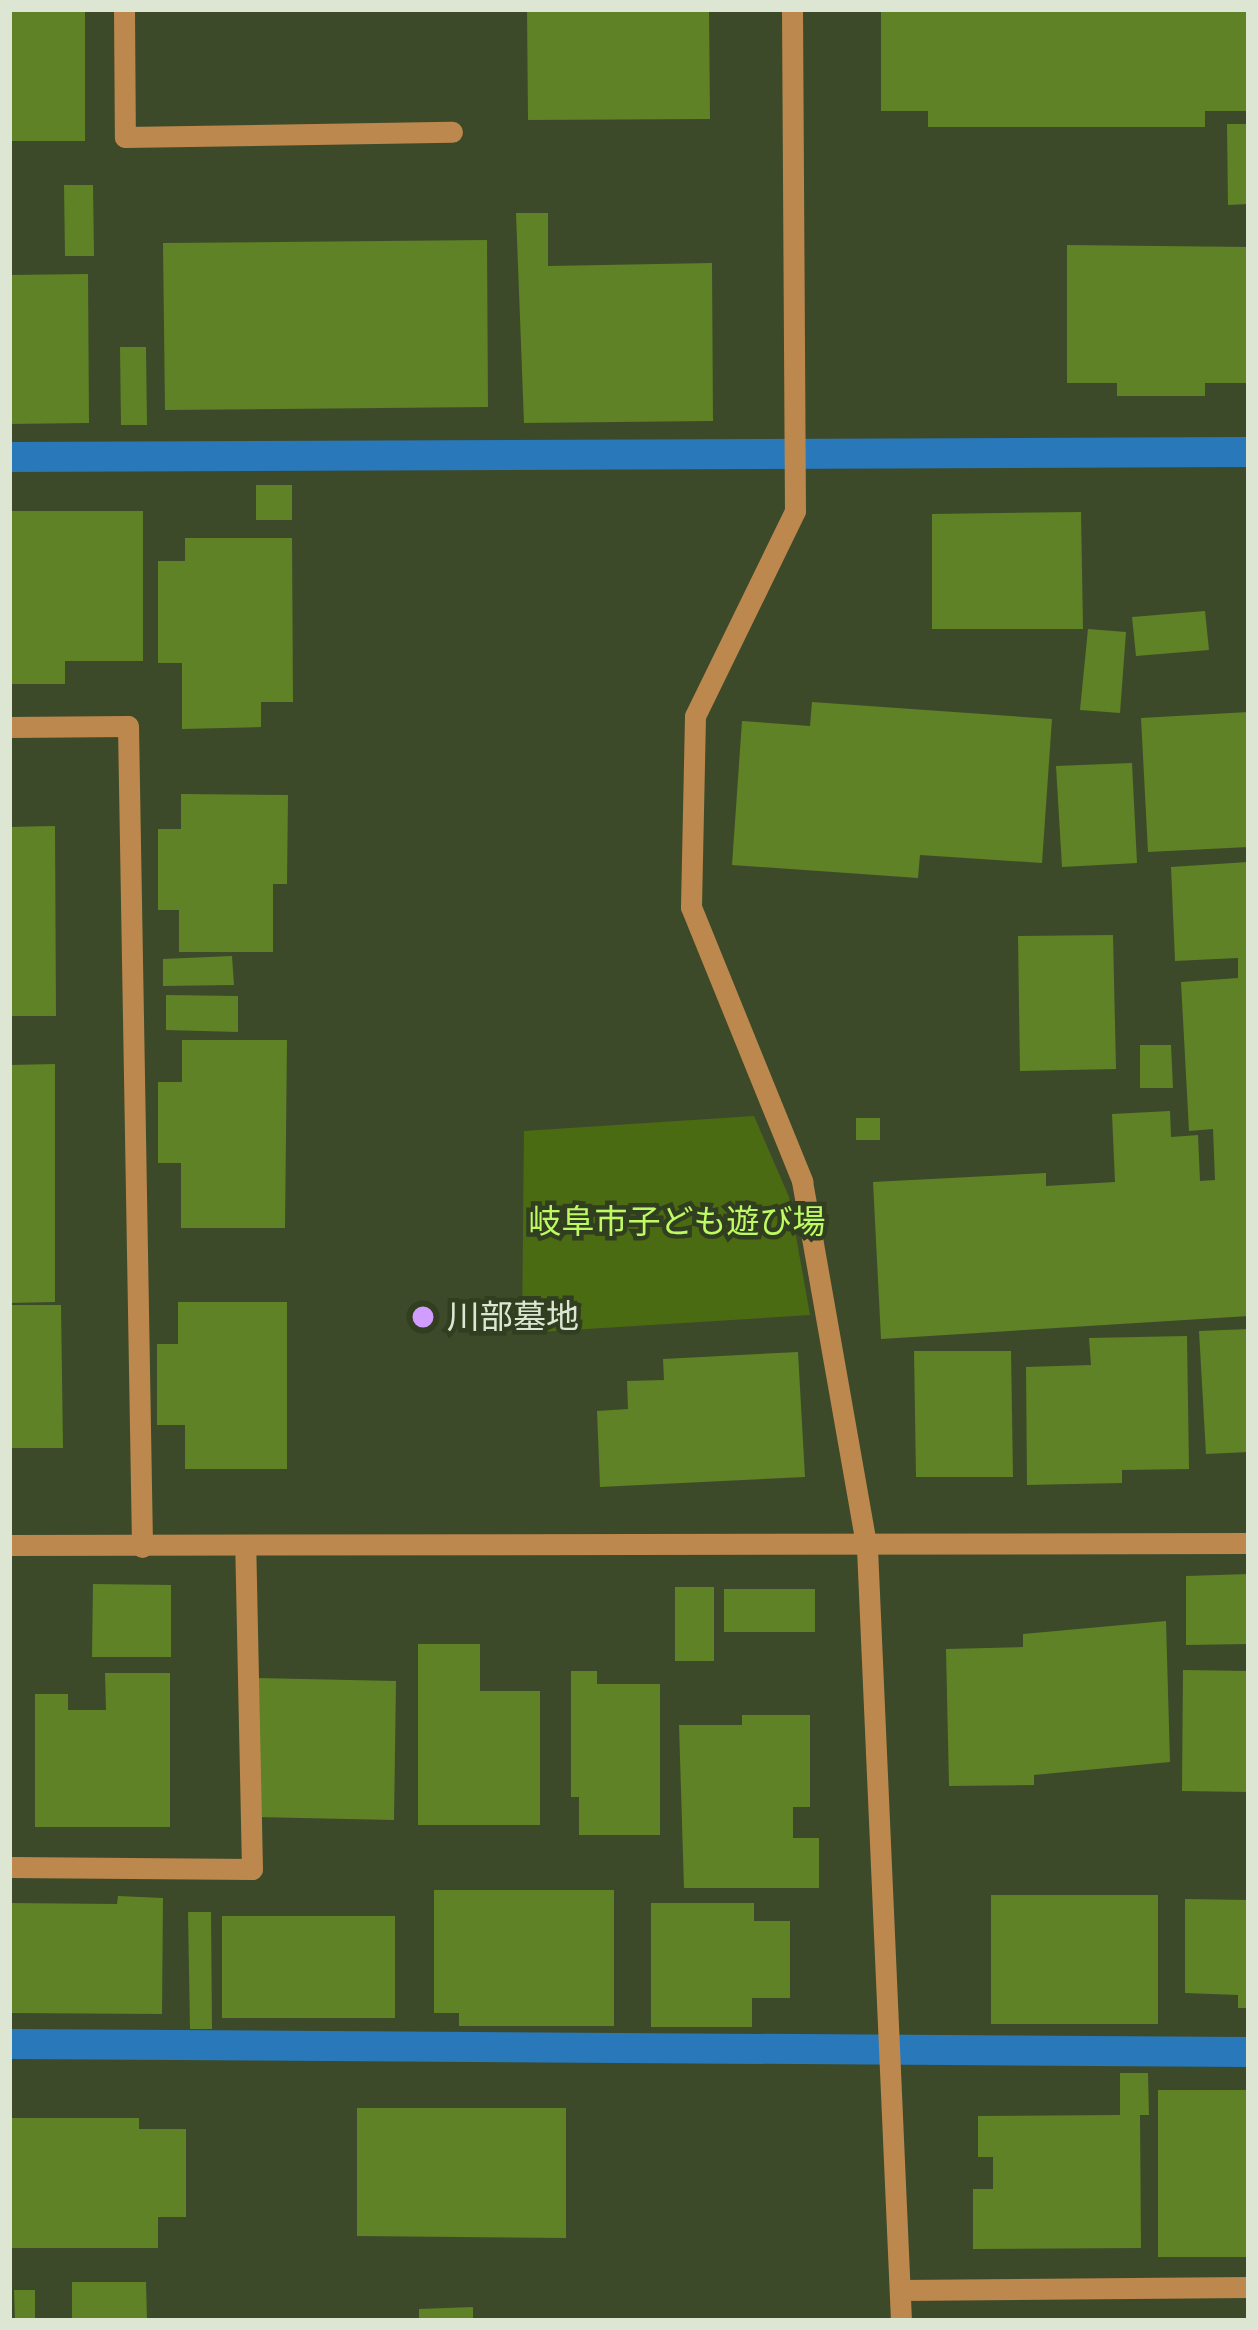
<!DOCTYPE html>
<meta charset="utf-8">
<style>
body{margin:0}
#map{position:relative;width:1258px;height:2330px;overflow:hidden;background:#3c4a2a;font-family:Cabin,"Noto Sans JP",sans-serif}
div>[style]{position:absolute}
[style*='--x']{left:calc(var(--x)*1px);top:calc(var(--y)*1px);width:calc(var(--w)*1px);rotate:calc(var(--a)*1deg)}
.green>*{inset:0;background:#4b6b13}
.stream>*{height:30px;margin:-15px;padding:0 15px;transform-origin:15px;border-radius:15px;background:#2978ba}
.building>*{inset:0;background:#5e8225}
.minor>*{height:21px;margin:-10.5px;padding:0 10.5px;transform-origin:10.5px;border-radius:10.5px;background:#bc884d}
.dots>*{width:33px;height:33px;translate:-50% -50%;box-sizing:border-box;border:6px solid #313f20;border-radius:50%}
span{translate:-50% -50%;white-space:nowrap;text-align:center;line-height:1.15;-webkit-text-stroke:9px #313f20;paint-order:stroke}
.park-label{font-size:33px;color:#bdfa63}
.poi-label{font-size:33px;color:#dde6d3}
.left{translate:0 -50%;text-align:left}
.frame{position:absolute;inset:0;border:12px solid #dde6d3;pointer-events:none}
</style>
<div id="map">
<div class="green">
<i style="clip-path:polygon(754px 1116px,789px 1197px,810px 1315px,522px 1333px,524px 1131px)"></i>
</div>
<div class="stream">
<i style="--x:9;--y:457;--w:1240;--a:-0.23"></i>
<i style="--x:9;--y:2044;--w:1240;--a:0.37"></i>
</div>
<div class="building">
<i style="clip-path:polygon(9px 9px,85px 9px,85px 141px,9px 141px)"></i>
<i style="clip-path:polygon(527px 9px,709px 9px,710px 119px,528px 120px)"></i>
<i style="clip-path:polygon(881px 9px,1249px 9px,1249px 111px,1205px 111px,1205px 127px,928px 127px,928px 111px,881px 111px)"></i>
<i style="clip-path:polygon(1227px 124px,1249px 124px,1249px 204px,1228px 205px)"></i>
<i style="clip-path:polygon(64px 185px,93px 185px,94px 256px,65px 256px)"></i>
<i style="clip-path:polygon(516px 213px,548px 213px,548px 266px,712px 263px,713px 421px,524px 423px)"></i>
<i style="clip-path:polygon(487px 240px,488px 407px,165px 410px,163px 243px)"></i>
<i style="clip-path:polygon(1067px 245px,1249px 247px,1249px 383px,1205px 383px,1205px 396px,1117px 396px,1117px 383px,1067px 383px)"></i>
<i style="clip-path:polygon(88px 274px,89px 423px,9px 424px,9px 275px)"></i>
<i style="clip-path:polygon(120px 347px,146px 347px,147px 425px,121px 425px)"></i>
<i style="clip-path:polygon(256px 485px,292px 485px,292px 520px,256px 520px)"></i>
<i style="clip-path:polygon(9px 511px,143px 511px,143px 661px,65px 661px,65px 684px,9px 684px)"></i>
<i style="clip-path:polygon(1081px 512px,1083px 629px,932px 629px,932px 514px)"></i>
<i style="clip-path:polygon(185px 538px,292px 538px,293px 702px,261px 702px,261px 727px,182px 729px,182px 663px,158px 663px,158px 561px,185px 561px)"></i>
<i style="clip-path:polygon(1205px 611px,1209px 650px,1136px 656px,1132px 617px)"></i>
<i style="clip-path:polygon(1088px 629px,1126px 632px,1120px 713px,1080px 710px)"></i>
<i style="clip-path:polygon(812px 702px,1052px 719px,1042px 863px,920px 855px,918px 878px,732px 865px,742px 721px,810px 726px)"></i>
<i style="clip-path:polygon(1249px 712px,1249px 847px,1148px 852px,1141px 718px)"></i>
<i style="clip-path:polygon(1132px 763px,1137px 863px,1062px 867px,1056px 766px)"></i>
<i style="clip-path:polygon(181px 794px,288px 795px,287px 884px,273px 884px,273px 952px,179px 952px,179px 910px,158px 910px,158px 829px,181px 829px)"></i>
<i style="clip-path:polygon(55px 826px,56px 1016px,9px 1016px,9px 827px)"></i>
<i style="clip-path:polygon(1248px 862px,1249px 1316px,881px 1339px,873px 1182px,1046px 1173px,1046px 1186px,1115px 1182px,1112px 1114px,1170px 1111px,1171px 1137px,1198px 1135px,1200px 1181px,1215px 1180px,1213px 1129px,1189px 1131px,1181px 982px,1238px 978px,1238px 958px,1175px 961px,1171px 867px)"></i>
<i style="clip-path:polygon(1113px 935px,1116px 1069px,1020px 1071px,1018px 936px)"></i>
<i style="clip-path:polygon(232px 956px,234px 985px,163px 986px,163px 959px)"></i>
<i style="clip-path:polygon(166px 995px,238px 996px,238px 1032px,166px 1030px)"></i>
<i style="clip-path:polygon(182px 1040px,287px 1040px,285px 1228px,181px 1228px,181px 1163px,158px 1163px,158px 1082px,182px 1082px)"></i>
<i style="clip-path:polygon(1140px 1045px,1171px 1045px,1173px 1088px,1140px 1088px)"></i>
<i style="clip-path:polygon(55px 1064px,55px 1302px,9px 1303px,9px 1065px)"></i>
<i style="clip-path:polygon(856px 1118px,880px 1118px,880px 1140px,856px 1140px)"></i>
<i style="clip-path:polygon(178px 1302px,287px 1302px,287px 1469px,185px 1469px,185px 1425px,157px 1425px,157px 1344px,178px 1344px)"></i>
<i style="clip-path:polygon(9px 1305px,61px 1305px,63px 1448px,9px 1448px)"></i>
<i style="clip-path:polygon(1249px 1329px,1249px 1452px,1206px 1454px,1199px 1331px)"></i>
<i style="clip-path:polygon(1187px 1336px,1189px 1469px,1122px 1470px,1122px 1483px,1027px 1485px,1026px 1367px,1091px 1365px,1089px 1338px)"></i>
<i style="clip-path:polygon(914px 1351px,1011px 1351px,1013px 1477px,916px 1477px)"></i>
<i style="clip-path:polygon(798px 1352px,805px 1477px,600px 1487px,597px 1411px,628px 1409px,627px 1381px,664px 1380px,663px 1359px)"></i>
<i style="clip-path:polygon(1249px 1574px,1249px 1644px,1186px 1645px,1186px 1576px)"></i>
<i style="clip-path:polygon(93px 1584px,171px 1585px,171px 1657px,92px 1657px)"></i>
<i style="clip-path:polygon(675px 1587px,714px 1587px,714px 1661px,675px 1661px)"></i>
<i style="clip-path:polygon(724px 1589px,815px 1589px,815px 1632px,724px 1632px)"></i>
<i style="clip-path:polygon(1166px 1621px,1170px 1762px,1034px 1775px,1034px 1785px,949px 1786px,946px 1649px,1023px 1647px,1023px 1634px)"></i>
<i style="clip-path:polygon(418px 1644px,480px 1644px,480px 1691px,540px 1691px,540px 1825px,418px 1825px)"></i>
<i style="clip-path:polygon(1183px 1670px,1249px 1671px,1249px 1792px,1182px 1791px)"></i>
<i style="clip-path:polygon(571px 1671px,597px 1671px,597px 1684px,660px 1684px,660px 1835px,579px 1835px,579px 1797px,571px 1797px)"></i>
<i style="clip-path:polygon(105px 1673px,170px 1673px,170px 1827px,35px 1827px,35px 1694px,68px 1694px,68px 1710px,106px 1710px)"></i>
<i style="clip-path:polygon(257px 1678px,396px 1681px,394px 1820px,255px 1817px)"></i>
<i style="clip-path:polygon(742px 1715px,810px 1715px,810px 1807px,793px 1807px,793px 1838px,819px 1838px,819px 1888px,684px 1888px,679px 1725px,742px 1725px)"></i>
<i style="clip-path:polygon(434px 1890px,614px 1890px,614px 2026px,459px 2026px,459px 2013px,434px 2013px)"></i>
<i style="clip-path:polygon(991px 1895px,1158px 1895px,1158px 2024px,991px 2024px)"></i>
<i style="clip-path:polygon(118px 1896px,163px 1898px,162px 2014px,9px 2013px,10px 1903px,117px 1904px)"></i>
<i style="clip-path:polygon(1185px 1899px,1249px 1900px,1249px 2008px,1238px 2008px,1238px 1995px,1185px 1993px)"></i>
<i style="clip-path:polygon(651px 1903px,754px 1903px,754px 1921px,790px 1921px,790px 1998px,752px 1998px,752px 2027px,651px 2027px)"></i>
<i style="clip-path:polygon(188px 1912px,211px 1912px,212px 2029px,190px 2029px)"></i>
<i style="clip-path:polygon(222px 1916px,395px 1916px,395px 2018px,222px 2018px)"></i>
<i style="clip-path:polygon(1120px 2073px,1148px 2073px,1149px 2115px,1140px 2115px,1141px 2248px,973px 2249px,973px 2189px,993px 2189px,993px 2157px,978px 2157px,978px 2116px,1120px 2115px)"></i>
<i style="clip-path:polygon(1158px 2090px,1249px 2090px,1249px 2257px,1158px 2257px)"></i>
<i style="clip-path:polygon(357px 2108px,566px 2108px,566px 2238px,357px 2236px)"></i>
<i style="clip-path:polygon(12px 2118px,139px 2118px,139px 2129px,186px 2129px,186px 2217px,158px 2217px,158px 2248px,12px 2248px)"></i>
<i style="clip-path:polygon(72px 2282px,146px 2282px,147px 2321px,72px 2321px)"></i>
<i style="clip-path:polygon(14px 2290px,35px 2290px,35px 2321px,15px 2321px)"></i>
<i style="clip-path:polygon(473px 2307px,473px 2321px,419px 2321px,419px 2309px)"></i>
</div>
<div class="minor">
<i style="--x:124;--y:9;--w:128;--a:89.6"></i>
<i style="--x:125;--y:137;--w:327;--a:-0.9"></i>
<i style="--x:792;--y:9;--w:502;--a:89.66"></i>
<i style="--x:795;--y:511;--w:228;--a:116"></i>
<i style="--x:695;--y:716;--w:191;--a:91.2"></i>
<i style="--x:691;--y:907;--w:296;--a:67.9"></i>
<i style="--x:802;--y:1181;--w:373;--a:80"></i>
<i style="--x:867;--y:1548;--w:774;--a:87.48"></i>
<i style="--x:9;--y:727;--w:119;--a:-0.5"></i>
<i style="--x:128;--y:726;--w:821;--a:89.02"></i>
<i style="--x:9;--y:1545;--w:1240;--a:-0.09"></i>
<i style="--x:9;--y:1867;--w:243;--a:0.5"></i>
<i style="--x:252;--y:1869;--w:322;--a:-91.2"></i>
<i style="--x:900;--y:2290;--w:349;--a:-0.5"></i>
</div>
<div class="dots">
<i style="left:423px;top:1317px;background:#d19dfe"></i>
</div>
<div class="park-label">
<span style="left:677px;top:1222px">岐阜市子ども遊び場</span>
</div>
<div class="poi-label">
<span class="left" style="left:447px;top:1317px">川部墓地</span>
</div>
<div class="frame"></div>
</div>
